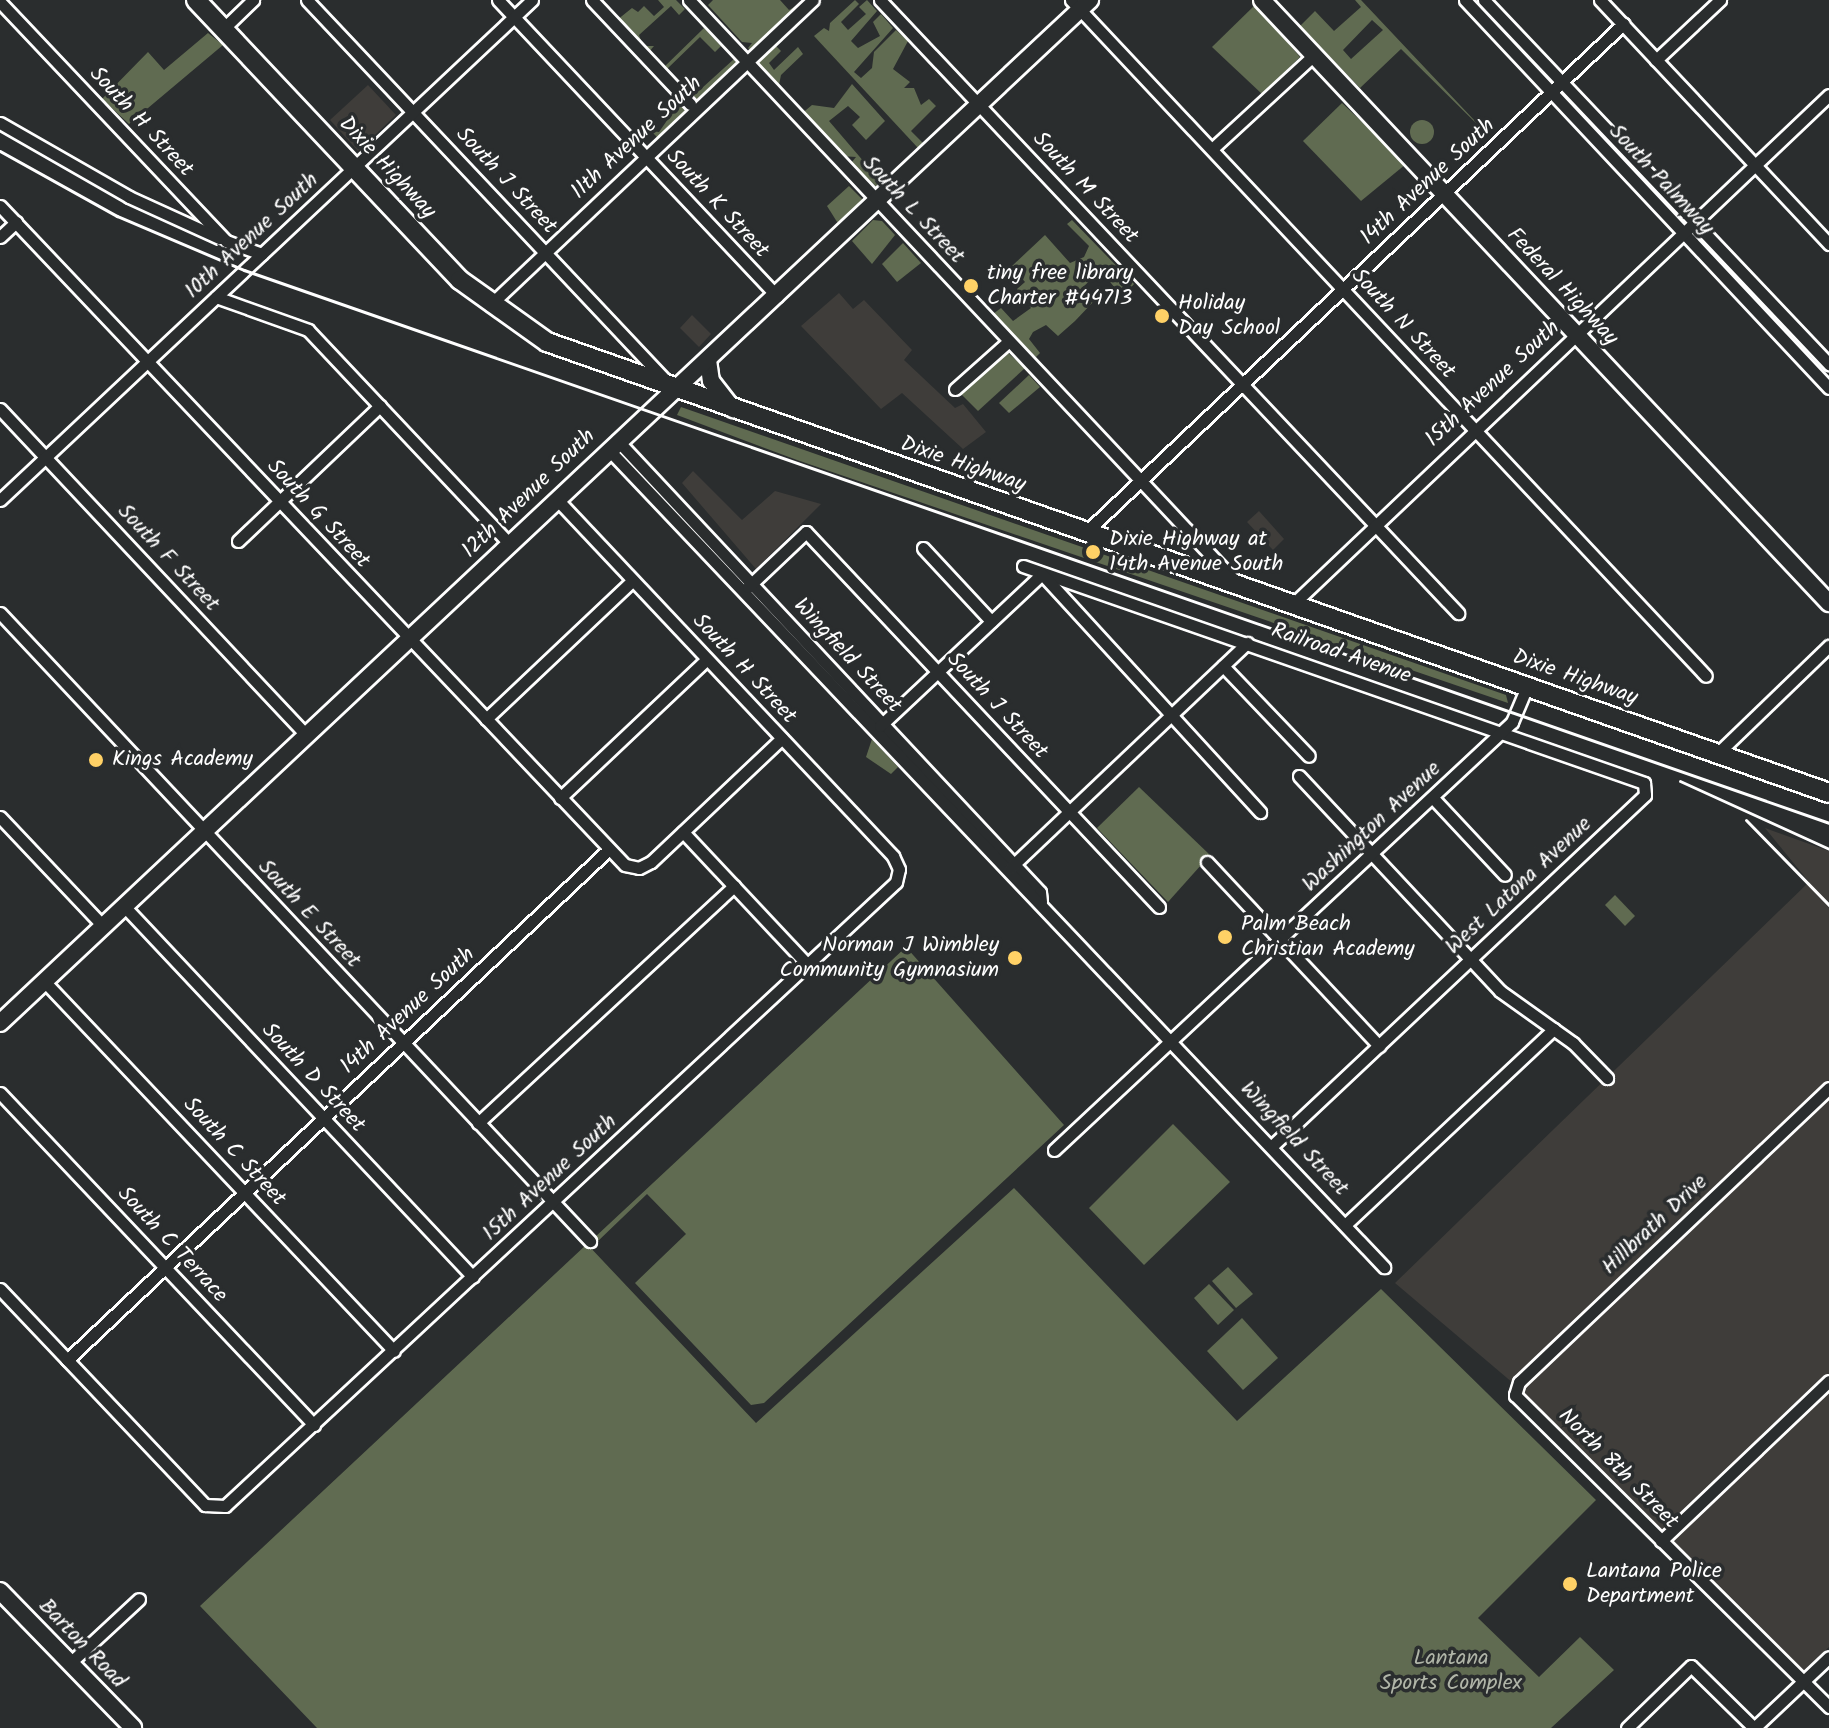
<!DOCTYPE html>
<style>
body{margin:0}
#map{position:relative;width:1829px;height:1728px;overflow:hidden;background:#2a2d2e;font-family:Kalam,sans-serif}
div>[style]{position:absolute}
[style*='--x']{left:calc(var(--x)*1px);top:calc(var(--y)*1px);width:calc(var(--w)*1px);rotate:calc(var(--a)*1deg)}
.built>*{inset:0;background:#3f3d3a}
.green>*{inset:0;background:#606b51}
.round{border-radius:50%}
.roads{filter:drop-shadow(2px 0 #fff) drop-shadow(-2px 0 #fff) drop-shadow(0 2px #fff) drop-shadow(0 -2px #fff)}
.street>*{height:11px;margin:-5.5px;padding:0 5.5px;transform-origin:5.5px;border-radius:5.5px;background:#2a2d2e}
.secondary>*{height:16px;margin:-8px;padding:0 8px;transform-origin:8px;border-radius:8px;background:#2a2d2e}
.primary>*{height:18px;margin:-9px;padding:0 9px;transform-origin:9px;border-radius:9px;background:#2a2d2e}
.rail>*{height:3px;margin:-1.5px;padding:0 1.5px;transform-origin:1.5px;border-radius:1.5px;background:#fff}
.dots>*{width:22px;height:22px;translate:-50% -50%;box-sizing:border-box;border:4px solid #2a2d2e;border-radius:50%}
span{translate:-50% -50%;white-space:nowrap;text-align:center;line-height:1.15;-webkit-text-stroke:7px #2a2d2e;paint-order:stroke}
.street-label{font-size:22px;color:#fff}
.poi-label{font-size:22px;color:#fff}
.left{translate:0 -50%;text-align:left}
.right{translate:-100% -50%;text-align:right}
.park-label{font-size:22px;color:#b0b5a8}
</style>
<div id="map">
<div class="built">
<i style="clip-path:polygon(368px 85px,396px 115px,358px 151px,330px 120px)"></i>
<i style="clip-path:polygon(839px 293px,853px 309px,864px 300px,912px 350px,904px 360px,955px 408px,963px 404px,986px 432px,963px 449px,902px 393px,881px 409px,801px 326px)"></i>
<i style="clip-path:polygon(692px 315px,711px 334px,699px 347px,680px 328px)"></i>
<i style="clip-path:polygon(693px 471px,742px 520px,775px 491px,821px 504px,756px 569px,682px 483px)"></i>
<i style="clip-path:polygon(1259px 511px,1284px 539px,1273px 550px,1247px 522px)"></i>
<i style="clip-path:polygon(1765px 828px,1829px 851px,1829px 1647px,1803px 1671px,1520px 1389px,1395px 1283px,1809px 882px)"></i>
</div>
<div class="green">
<i style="clip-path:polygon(658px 0,676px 0,685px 9px,679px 15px,671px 6px,639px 35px,643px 46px,654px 46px,647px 54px,661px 70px,704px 28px,721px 46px,715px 52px,700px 37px,666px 70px,691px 98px,734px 59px,736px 63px,658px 138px,651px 131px,659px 132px,668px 119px,661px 110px,677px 96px,617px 20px,632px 8px,638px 12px,644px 6px,654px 16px,664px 7px)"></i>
<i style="clip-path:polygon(713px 0,780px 0,789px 10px,806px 0,752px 52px,748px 48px,752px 43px,742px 42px,708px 5px)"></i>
<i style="clip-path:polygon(855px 0,859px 4px,841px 22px,848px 30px,866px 14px,859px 7px,867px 0,877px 11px,851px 41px,858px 48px,880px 36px,873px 22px,881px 14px,893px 28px,854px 72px,861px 78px,872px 68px,874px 52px,896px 30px,908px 41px,893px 69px,910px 82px,904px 88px,914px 88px,921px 105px,929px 99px,936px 106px,911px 131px,923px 143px,918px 148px,814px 36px,824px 28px,829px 31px,830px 23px)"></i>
<i style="clip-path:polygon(evenodd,1355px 0,1361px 0,1491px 138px,1401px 49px,1360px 88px,1300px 26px,1315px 11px,1334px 31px,1361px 7px,1355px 0,1372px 20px,1383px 30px,1351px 59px,1343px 50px,1372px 20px)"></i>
<i style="clip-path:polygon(1255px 5px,1300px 57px,1262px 94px,1212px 47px)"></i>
<i style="clip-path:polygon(208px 33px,223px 45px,129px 124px,102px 99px,148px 52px,164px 70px)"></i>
<i style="clip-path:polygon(773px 43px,781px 51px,769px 63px,774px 70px,798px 47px,803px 54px,781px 75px,779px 85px,756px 61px)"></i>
<i style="clip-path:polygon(852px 84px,885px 121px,866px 140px,852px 125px,860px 117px,848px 106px,829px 121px,883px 184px,879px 189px,851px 163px,856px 157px,841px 156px,800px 115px,812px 105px,834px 108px)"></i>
<i style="clip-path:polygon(1342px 103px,1406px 164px,1361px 201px,1303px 141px)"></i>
<i class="round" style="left:1410px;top:120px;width:24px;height:24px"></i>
<i style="clip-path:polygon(849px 186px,864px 201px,839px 225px,827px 206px)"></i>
<i style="clip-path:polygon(873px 220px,882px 221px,895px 235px,872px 264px,852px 241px)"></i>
<i style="clip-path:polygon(1072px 220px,1134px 284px,1128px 291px,1114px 287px,1101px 270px,1082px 288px,1094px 301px,1075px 321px,1058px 336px,1046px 325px,1033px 332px,1029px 339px,1040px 353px,1036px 357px,993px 314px,1001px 308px,1013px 321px,1031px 308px,1017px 289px,1025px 282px,1012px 266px,1045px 235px,1070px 263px,1084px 257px,1089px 246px,1067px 224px)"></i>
<i style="clip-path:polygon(903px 243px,921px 263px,897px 282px,882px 264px)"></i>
<i style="clip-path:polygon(1007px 352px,1025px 368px,978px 411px,960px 393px)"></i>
<i style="clip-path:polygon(1029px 375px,1040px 387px,1009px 413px,999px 403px)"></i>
<i style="clip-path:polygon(681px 407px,1506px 695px,1508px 703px,797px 460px,677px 415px)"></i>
<i style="clip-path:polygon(872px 739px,898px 767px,891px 774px,866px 757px)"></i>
<i style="clip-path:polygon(1139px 787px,1210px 855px,1168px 902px,1097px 828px)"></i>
<i style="clip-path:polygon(1615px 895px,1635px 916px,1625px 926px,1605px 905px)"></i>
<i style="clip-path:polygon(906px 947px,1064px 1125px,764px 1403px,751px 1405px,635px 1283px,686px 1234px,647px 1194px,597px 1242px,594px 1238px)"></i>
<i style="clip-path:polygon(1173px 1124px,1230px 1182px,1144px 1265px,1089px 1208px)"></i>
<i style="clip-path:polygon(1014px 1188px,1237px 1421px,1381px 1289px,1596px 1500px,1478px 1618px,1539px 1677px,1580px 1637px,1614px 1670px,1551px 1728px,317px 1728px,200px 1606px,587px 1244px,756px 1423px)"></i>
<i style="clip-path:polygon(1228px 1267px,1253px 1294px,1236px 1308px,1212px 1281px)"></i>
<i style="clip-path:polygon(1209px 1284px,1234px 1310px,1218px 1325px,1194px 1298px)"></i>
<i style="clip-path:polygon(1242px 1318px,1278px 1358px,1243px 1390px,1207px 1351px)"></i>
</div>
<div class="roads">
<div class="street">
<i style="--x:307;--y:0;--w:523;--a:46.7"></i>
<i style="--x:498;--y:0;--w:407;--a:46.7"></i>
<i style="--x:592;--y:0;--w:143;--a:46.7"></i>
<i style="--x:689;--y:0;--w:796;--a:46.78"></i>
<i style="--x:880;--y:0;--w:843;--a:46.68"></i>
<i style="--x:1071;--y:0;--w:927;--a:46.79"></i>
<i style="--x:1465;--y:0;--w:532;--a:46.83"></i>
<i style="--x:1484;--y:0;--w:502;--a:46.54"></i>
<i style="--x:1600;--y:0;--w:335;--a:46.8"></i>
<i style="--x:0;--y:2;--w:329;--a:46.6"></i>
<i style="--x:226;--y:241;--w:38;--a:20"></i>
<i style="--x:223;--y:29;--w:42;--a:-44"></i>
<i style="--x:1656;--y:60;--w:88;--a:-43.2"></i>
<i style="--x:0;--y:123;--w:149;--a:29.8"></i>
<i style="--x:129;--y:197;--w:99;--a:24.5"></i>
<i style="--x:1212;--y:149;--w:139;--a:-42.7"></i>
<i style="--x:0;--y:206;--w:908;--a:46.52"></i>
<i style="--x:625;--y:865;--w:14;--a:12"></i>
<i style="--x:639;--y:868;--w:13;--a:-27"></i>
<i style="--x:651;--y:862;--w:180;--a:-43.4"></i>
<i style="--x:0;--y:237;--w:22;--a:-43"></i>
<i style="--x:216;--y:297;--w:98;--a:19.7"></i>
<i style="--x:308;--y:330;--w:293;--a:46.7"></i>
<i style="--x:490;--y:305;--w:444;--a:-43.4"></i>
<i style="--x:955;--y:389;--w:72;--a:-41.6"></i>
<i style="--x:0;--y:409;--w:447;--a:46.8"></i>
<i style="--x:617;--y:440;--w:619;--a:46.9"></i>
<i style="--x:1040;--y:892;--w:10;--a:84"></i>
<i style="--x:608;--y:449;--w:1128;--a:46.51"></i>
<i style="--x:0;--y:500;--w:730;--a:-43.22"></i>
<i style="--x:1085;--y:533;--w:741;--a:-43.41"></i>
<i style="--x:238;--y:541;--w:196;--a:-43.6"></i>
<i style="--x:923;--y:548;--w:100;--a:47"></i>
<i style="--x:1023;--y:566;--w:658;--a:19.26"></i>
<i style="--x:1644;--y:783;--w:12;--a:85"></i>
<i style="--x:1645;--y:795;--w:512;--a:136.74"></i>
<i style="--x:748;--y:587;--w:80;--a:-43.5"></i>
<i style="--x:806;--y:532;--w:515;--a:46.73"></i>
<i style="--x:1291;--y:606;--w:742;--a:-43.53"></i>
<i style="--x:0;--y:613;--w:862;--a:46.79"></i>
<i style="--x:1223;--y:666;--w:124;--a:46.3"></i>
<i style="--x:486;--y:719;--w:202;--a:-43.4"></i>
<i style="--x:880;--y:726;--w:222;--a:-43.2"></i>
<i style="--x:1042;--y:574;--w:323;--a:47.5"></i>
<i style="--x:1717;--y:754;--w:156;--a:-44"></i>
<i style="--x:1299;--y:776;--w:294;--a:46.9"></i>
<i style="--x:1500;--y:991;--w:90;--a:35.5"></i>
<i style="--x:1573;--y:1043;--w:49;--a:45.8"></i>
<i style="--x:560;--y:798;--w:202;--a:-43.4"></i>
<i style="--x:1433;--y:798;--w:105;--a:46.9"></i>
<i style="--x:0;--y:817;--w:150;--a:46.6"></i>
<i style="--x:683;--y:832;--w:183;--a:46.8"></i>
<i style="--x:1207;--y:862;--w:252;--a:46.9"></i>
<i style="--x:1010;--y:868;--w:327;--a:-43.5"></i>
<i style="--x:124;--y:906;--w:509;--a:46.75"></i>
<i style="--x:44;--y:981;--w:509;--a:46.59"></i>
<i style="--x:1829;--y:1088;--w:427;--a:136.5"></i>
<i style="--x:1519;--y:1382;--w:14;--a:107"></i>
<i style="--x:1515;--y:1395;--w:443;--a:44.8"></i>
<i style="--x:0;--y:1093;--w:457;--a:46.6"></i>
<i style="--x:478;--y:1123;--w:349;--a:-42.8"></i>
<i style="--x:1054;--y:1150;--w:627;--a:-43.06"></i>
<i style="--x:1512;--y:722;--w:38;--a:-67"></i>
<i style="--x:1346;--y:1224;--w:285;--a:-43.2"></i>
<i style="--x:0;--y:1289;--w:298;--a:46.5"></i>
<i style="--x:205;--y:1505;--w:20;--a:3"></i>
<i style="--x:225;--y:1506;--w:916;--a:-42.92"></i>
<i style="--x:896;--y:882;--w:13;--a:-77"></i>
<i style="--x:899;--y:869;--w:14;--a:-115"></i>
<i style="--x:893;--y:856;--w:490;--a:-133.3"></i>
<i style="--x:67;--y:1360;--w:745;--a:-43.31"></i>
<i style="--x:1661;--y:1541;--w:232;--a:-43.6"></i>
<i style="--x:70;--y:1663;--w:94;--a:-42.8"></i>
<i style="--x:1627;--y:1728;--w:89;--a:-44.1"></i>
<i style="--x:1691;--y:1666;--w:88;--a:44.5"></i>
<i style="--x:1754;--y:1728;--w:103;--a:-43.4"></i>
</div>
<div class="secondary">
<i style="--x:1262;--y:0;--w:828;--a:46.76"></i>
<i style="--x:708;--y:360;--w:21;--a:82"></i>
<i style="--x:711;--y:381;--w:36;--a:52"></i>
<i style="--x:0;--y:1023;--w:1495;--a:-43.18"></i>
<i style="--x:0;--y:1591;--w:191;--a:45.8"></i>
</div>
<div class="primary">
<i style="--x:196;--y:0;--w:385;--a:46.7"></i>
<i style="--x:460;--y:280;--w:107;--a:35.5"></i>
<i style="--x:547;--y:342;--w:1359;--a:19.38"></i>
</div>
</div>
<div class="rail">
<i style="--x:0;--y:151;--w:134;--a:29.1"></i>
<i style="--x:117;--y:216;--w:138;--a:23"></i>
<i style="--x:244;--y:270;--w:1679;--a:19.23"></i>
<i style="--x:1680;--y:781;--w:164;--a:24.5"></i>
<i style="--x:1746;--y:820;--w:119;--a:45.7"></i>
</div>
<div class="dots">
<i style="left:971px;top:286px;background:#ffd166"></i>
<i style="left:1162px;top:316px;background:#ffd166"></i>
<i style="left:1093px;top:552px;background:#ffd166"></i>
<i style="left:96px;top:760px;background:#ffd166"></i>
<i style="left:1225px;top:937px;background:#ffd166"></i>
<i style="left:1015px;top:958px;background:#ffd166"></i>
<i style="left:1570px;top:1584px;background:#ffd166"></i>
</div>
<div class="street-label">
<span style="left:141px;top:122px;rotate:47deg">South H Street</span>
<span style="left:637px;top:138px;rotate:-43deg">11th Avenue South</span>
<span style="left:387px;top:168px;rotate:47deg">Dixie Highway</span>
<span style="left:1661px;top:180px;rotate:47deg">South Palmway</span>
<span style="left:506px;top:181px;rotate:47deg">South J Street</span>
<span style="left:1428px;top:182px;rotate:-43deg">14th Avenue South</span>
<span style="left:1085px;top:188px;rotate:47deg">South M Street</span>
<span style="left:717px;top:204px;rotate:47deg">South K Street</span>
<span style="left:913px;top:210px;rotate:47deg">South L Street</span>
<span style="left:252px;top:236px;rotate:-43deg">10th Avenue South</span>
<span style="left:1562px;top:287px;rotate:47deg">Federal Highway</span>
<span style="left:1403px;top:324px;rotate:47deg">South N Street</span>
<span style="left:1493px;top:384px;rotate:-43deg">15th Avenue South</span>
<span style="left:963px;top:465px;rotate:19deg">Dixie Highway</span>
<span style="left:529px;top:494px;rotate:-44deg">12th Avenue South</span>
<span style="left:318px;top:514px;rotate:47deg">South G Street</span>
<span style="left:168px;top:558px;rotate:47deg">South F Street</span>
<span style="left:1341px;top:654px;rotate:19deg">Railroad Avenue</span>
<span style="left:847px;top:656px;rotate:47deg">Wingfield Street</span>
<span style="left:744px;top:669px;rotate:47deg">South H Street</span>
<span style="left:1575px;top:678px;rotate:19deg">Dixie Highway</span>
<span style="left:997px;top:706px;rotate:47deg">South J Street</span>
<span style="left:1372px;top:827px;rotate:-43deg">Washington Avenue</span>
<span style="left:1519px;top:886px;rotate:-43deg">West Latona Avenue</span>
<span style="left:309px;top:914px;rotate:47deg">South E Street</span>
<span style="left:408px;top:1011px;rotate:-43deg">14th Avenue South</span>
<span style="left:313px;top:1078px;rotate:47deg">South D Street</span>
<span style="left:1294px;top:1139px;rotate:47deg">Wingfield Street</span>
<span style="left:234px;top:1152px;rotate:47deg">South C Street</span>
<span style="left:550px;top:1178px;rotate:-43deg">15th Avenue South</span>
<span style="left:1655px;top:1225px;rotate:-43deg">Hillbrath Drive</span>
<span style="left:172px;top:1245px;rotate:47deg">South C Terrace</span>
<span style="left:1618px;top:1469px;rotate:45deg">North 8th Street</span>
<span style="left:82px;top:1644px;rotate:46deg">Barton Road</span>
</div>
<div class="poi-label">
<span class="left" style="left:987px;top:286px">tiny free library<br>Charter #44713</span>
<span class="left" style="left:1178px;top:316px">Holiday<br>Day School</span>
<span class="left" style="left:1109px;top:552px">Dixie Highway at<br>14th Avenue South</span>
<span class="left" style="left:112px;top:760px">Kings Academy</span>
<span class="left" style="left:1241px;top:937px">Palm Beach<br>Christian Academy</span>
<span class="right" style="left:999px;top:958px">Norman J Wimbley<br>Community Gymnasium</span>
<span class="left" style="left:1586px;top:1584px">Lantana Police<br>Department</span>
</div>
<div class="park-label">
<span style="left:1451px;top:1671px">Lantana<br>Sports Complex</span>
</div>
</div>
